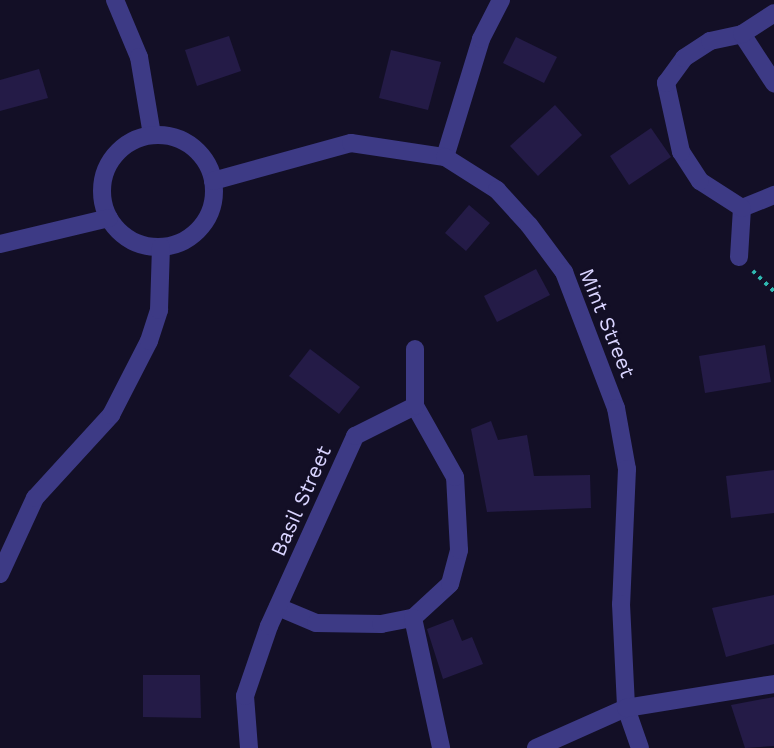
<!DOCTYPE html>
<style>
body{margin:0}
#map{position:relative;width:774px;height:748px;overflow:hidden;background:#130f26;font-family:"Work Sans",sans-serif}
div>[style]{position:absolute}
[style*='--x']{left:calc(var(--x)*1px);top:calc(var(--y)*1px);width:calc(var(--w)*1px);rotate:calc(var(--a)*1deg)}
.building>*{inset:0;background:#241b47}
.path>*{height:3.5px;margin-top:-1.75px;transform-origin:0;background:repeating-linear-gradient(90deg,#2fb8b0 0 3.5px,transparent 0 8.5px)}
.street>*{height:18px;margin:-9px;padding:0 9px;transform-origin:9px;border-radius:9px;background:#3d3a85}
.street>.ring{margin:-9px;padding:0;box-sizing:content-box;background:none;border:18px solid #3d3a85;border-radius:50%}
span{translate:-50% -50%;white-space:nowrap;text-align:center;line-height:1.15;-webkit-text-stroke:5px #130f26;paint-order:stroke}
.street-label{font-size:21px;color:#d9d4ff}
</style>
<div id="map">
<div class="building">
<i style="clip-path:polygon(229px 36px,241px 71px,197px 86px,185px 50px)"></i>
<i style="clip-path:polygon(516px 37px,557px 57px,544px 83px,503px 63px)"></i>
<i style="clip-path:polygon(391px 50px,441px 62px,428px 110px,379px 98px)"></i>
<i style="clip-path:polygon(39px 69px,48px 98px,0 111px,0 80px)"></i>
<i style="clip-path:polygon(555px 105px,582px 135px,538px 176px,510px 146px)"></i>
<i style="clip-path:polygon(651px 128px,671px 157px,629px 185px,610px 156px)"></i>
<i style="clip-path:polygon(469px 205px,490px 223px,466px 251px,445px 233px)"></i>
<i style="clip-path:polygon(536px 269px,550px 295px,497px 322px,484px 296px)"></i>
<i style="clip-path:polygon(765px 345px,771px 382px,705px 393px,699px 356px)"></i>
<i style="clip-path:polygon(310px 349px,360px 387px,339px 414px,289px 376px)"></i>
<i style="clip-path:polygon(491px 421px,498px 440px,527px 435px,534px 476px,590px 475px,591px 508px,487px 512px,471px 429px)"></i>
<i style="clip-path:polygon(774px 470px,774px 513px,731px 518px,726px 476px)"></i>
<i style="clip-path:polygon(774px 595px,774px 644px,726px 657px,712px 608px)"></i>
<i style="clip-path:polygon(453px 619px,462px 641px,472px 637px,483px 664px,443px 679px,427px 629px)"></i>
<i style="clip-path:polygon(143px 675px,200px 675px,201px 718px,143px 717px)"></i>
<i style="clip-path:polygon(774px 697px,774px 746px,745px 748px,731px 705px)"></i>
</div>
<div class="path">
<i style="--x:753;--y:271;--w:29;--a:44"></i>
</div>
<div class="street">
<i style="--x:115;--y:0;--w:62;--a:67.2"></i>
<i style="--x:139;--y:57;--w:79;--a:80.5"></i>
<i style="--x:742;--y:34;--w:59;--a:56.9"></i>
<i class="ring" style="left:102px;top:135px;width:94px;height:94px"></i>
<i style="--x:445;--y:157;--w:123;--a:-73"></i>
<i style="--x:481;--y:39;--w:44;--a:-62.9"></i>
<i style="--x:213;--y:181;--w:143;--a:-15.4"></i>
<i style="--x:351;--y:143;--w:95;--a:8.5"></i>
<i style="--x:445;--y:157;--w:62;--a:32.4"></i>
<i style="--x:497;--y:190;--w:47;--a:47.6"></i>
<i style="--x:529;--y:225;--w:59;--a:53.3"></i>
<i style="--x:564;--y:272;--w:146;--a:69.1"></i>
<i style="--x:616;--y:408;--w:62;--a:79.8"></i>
<i style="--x:627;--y:469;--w:135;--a:92.5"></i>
<i style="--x:621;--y:604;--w:104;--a:87.2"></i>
<i style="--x:626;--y:708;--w:42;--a:70.7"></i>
<i style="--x:742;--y:208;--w:35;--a:-22"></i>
<i style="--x:0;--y:244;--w:112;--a:-13.4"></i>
<i style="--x:739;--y:257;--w:49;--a:-86.5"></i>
<i style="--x:742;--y:208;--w:50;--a:-147.3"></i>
<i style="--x:700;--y:181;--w:35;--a:-123"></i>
<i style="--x:681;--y:152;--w:71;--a:-102.3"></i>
<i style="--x:666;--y:83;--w:31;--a:-54"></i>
<i style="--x:684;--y:58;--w:31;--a:-33"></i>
<i style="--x:710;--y:41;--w:33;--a:-12"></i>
<i style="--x:742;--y:34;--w:38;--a:-33"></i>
<i style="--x:0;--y:574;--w:84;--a:-65.3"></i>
<i style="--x:35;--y:498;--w:113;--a:-47.5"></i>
<i style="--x:111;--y:415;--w:83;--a:-62.8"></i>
<i style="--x:149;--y:341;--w:33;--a:-72"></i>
<i style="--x:159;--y:310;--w:63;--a:-88.2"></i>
<i style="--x:278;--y:607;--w:41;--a:22.8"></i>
<i style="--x:316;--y:623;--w:65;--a:0.9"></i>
<i style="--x:381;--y:624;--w:33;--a:-11"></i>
<i style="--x:413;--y:618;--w:50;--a:-42.6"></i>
<i style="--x:450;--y:584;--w:35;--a:-75"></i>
<i style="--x:459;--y:550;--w:73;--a:-93.1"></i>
<i style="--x:455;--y:477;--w:81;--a:-119.4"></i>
<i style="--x:413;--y:618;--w:133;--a:77.8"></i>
<i style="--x:249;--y:748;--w:52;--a:-94.4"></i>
<i style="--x:245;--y:696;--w:74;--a:-71.1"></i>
<i style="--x:269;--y:626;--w:209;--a:-65.6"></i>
<i style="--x:355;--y:436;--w:67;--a:-26.6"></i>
<i style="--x:415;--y:406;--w:57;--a:-90"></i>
<i style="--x:536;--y:748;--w:98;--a:-24"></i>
<i style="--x:626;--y:708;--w:150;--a:-9.2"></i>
</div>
<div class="street-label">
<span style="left:607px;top:323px;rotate:68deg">Mint Street</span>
<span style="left:301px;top:501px;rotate:-66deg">Basil Street</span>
</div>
</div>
